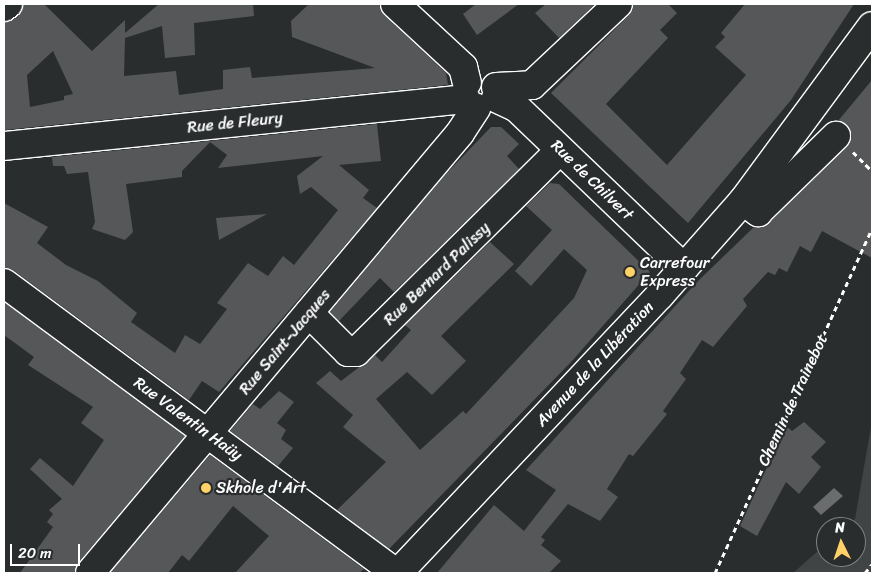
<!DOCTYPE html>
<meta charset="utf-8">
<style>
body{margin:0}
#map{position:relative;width:876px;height:577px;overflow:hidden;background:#2a2d2e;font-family:Sriracha,sans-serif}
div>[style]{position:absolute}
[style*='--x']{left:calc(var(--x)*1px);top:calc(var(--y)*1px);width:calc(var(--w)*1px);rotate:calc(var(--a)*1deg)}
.green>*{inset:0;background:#414445}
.water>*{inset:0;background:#6a6c6d}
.building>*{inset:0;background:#555758}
.path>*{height:3px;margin-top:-1.5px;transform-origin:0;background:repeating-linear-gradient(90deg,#fff 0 5px,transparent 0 9px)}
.roads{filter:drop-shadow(1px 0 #fff) drop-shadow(-1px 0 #fff) drop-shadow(0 1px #fff) drop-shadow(0 -1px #fff)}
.minor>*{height:28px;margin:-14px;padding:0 14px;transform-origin:14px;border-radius:14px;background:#2a2d2e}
.secondary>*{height:28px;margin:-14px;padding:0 14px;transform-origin:14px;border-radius:14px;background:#2a2d2e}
.dots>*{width:14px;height:14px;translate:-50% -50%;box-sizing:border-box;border:2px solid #2a2d2e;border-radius:50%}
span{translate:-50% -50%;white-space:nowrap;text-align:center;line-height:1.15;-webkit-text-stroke:4.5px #2a2d2e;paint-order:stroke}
.street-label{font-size:16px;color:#fff}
.poi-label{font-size:16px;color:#fff}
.left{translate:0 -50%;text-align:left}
.frame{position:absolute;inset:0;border:5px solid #fff;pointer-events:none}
.north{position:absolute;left:816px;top:517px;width:50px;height:50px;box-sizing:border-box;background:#2a2d2e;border:1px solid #7f8182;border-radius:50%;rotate:356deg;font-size:14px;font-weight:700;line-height:20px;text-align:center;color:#fff}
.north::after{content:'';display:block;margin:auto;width:18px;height:22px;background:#ffd166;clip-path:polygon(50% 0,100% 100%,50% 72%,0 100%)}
.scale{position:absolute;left:10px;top:544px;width:70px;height:22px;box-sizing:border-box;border:2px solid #fff;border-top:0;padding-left:6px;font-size:15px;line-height:18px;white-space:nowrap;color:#fff;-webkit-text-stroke:4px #2a2d2e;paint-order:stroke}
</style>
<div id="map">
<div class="green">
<i style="clip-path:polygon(872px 421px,872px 573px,793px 573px,826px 544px,826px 557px,856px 557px,856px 527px,846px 527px,855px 519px)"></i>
</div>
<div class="water">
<i style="clip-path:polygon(834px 488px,843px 496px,821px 515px,813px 507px)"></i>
</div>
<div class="building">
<i style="clip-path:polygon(evenodd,23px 4px,44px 4px,92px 51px,125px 20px,125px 33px,159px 4px,253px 4px,254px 16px,194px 23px,195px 55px,165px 58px,162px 26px,125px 38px,124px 76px,176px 71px,179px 95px,223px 89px,223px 70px,250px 67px,252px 78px,375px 68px,292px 37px,291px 21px,309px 4px,379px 4px,384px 15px,446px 73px,448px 85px,4px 130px,4px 23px,17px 16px,23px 4px,53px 51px,73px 94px,64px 96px,64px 100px,30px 107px,27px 75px,53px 51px)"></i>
<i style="clip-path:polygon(476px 4px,519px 4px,477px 35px,463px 14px)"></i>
<i style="clip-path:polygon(546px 4px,595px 4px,559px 38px,535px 13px)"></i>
<i style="clip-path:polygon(633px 4px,668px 4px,677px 13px,660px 30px,668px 38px,606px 104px,667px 165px,746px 75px,715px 47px,725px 37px,721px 33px,745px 4px,854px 4px,791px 100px,688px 223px,551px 93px,629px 15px)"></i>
<i style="clip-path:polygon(872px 80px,872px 258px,822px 231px,811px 252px,800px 246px,787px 272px,779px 268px,775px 275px,768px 272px,743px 299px,747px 306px,713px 347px,702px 340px,680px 373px,686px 379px,663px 411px,667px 414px,633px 456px,629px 454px,607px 489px,618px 497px,600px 521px,568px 504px,541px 537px,545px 540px,541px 545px,561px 561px,549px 573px,437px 573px,494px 505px,524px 531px,556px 490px,526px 470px,698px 281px,754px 227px,769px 223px,847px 147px,851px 132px,838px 121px)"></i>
<i style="clip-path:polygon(377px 124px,381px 161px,339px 165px,369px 190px,363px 198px,377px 208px,219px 392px,202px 381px,189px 400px,13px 270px,4px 268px,4px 203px,48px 227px,37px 243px,66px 265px,98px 281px,137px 313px,131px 322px,175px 353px,185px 335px,200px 344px,227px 309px,217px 303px,248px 263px,268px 276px,283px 256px,294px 265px,338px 210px,311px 187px,300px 194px,297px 176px,323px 156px,218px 168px,227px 155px,210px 142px,182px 171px,182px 177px,126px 184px,133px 232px,125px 240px,92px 229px,95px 222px,88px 172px,67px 174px,64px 166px,53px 166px,52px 157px)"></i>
<i style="clip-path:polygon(491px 127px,501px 127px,519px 144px,507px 156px,519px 169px,394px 292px,380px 278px,339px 321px,330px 312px,444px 176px)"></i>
<i style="clip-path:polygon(550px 183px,559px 184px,650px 272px,572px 361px,389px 549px,337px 510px,386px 462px,343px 427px,353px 415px,316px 383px,330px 371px,341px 381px,375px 355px,382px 362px,411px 330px,405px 325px,490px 242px,514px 264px,441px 336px,466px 361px,432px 395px,407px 372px,376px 399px,420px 450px,463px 411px,466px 414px,574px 298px,587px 270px,564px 249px,531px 286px,515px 271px,552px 230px,526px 206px)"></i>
<i style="clip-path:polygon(267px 214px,219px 240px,216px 218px)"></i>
<i style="clip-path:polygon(4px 302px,185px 436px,78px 563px,75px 573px,20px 573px,53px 527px,47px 522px,53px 514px,49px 510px,62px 499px,30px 469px,40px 458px,73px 486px,104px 440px,81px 423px,93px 407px,28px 365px,34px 357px,4px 335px)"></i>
<i style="clip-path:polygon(279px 391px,294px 402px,277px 423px,286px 430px,281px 439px,293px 448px,278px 466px,230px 431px,253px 404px,260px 409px)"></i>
<i style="clip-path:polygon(804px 422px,826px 442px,811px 457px,821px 467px,799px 494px,786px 482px,757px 536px,740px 526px,786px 426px,792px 431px)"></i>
<i style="clip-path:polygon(210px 455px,364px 569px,359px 573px,235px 573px,269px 536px,233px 506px,189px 561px,182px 555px,168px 573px,110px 573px)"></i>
</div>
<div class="path">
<i style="--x:853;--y:152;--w:27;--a:45"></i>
<i style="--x:715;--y:573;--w:378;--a:-65.5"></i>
<i style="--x:865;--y:573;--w:11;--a:-52"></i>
</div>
<div class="roads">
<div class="minor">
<i style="--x:395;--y:4;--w:93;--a:42.8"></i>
<i style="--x:463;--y:67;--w:16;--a:76"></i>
<i style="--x:4;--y:7;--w:5;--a:-37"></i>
<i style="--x:496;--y:87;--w:36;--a:-3"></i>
<i style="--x:532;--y:85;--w:118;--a:-43.3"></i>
<i style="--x:496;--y:98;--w:23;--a:25"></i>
<i style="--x:517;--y:108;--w:231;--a:43.8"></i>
<i style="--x:4;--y:146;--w:464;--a:-5.8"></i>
<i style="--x:743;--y:201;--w:19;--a:36"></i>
<i style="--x:758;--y:212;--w:109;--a:-44.3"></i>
<i style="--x:4;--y:283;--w:488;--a:36.5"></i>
<i style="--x:309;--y:313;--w:55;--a:45"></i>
<i style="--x:348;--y:352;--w:8;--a:0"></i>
<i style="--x:356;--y:352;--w:287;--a:-44.7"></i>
<i style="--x:90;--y:573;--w:575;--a:-49.94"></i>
<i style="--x:460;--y:133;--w:30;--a:-57"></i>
</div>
<div class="secondary">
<i style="--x:398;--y:573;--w:382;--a:-46.7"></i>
<i style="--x:660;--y:295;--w:125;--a:-48.6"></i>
<i style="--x:743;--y:201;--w:217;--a:-53.6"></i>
</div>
</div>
<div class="dots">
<i style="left:630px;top:272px;background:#ffd166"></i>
<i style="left:206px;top:488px;background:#ffd166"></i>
</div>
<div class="street-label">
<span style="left:235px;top:123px;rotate:-6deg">Rue de Fleury</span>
<span style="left:592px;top:180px;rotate:44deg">Rue de Chilvert</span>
<span style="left:437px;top:274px;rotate:-44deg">Rue Bernard Palissy</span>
<span style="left:285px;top:342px;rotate:-50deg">Rue Saint-Jacques</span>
<span style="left:595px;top:364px;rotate:-47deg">Avenue de la Libération</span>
<span style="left:793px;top:400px;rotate:-65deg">Chemin de Trainebot</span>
<span style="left:188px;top:419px;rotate:36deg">Rue Valentin Haüy</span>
</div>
<div class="poi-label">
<span class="left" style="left:640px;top:272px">Carrefour<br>Express</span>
<span class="left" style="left:216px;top:488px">Skhole d'Art</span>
</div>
<div class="frame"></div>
<div class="north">N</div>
<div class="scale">20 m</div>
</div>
